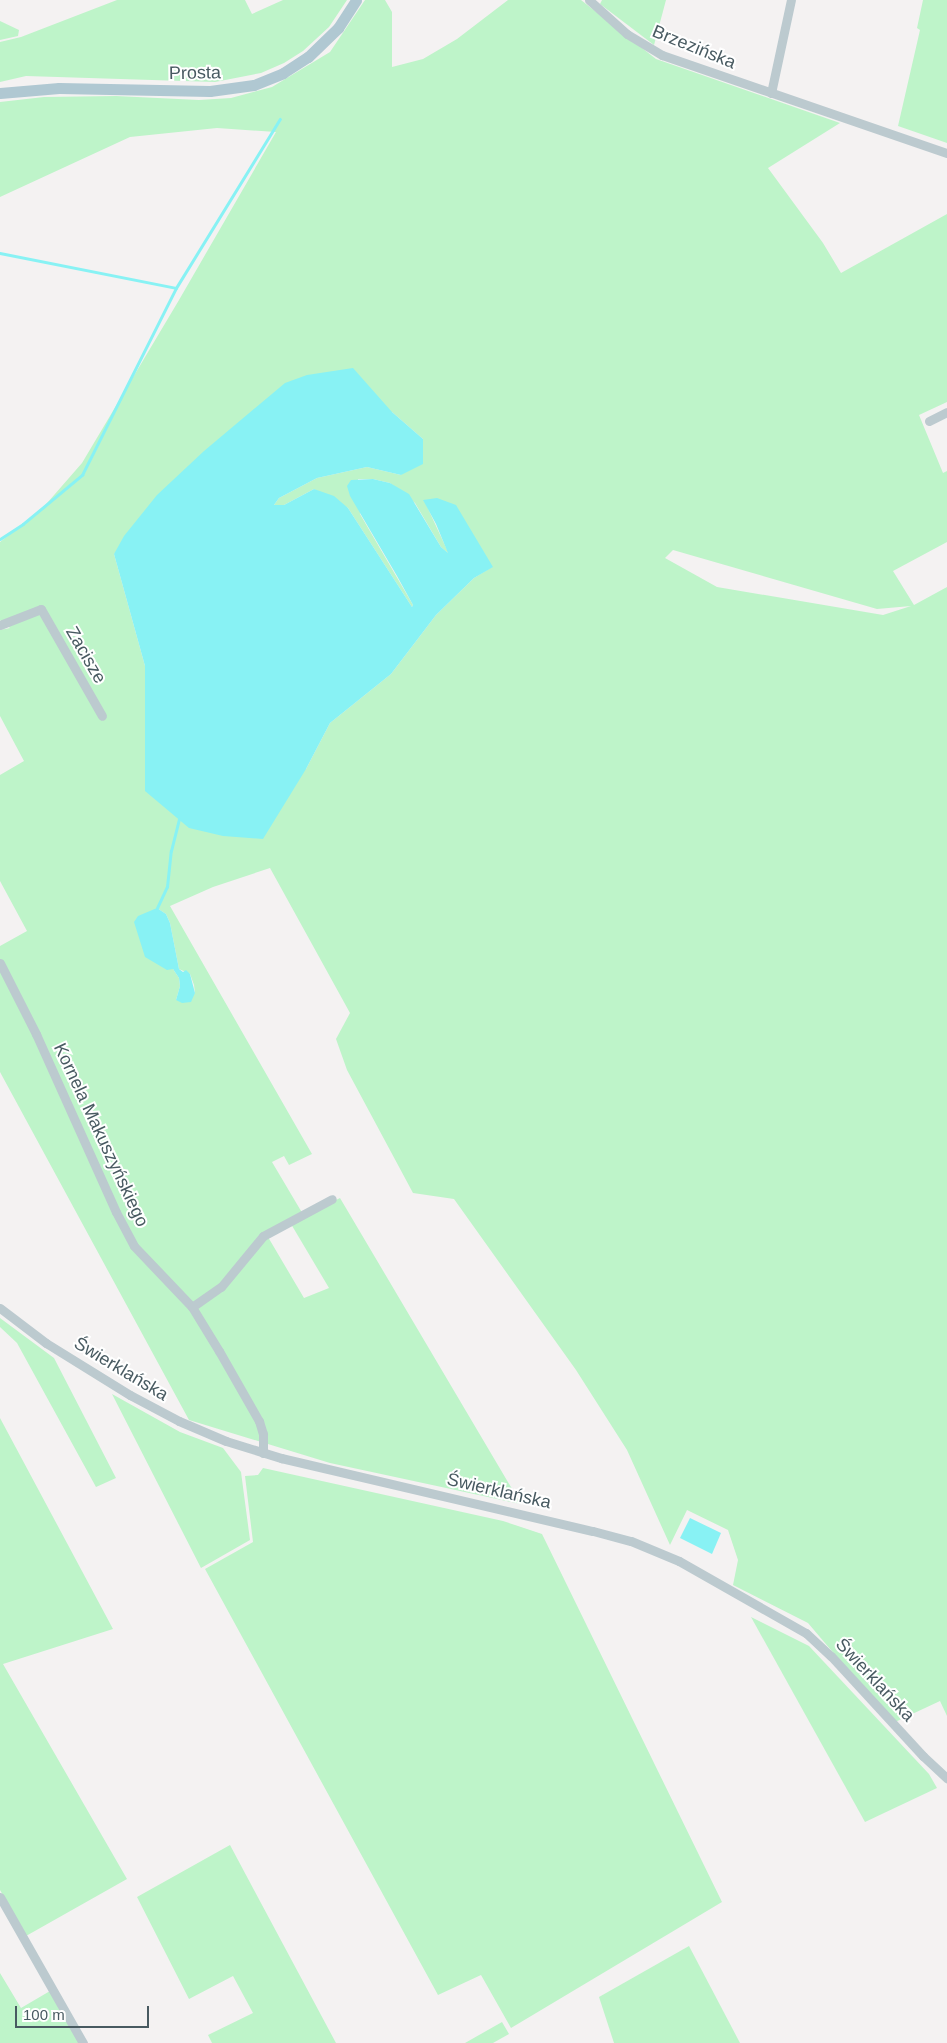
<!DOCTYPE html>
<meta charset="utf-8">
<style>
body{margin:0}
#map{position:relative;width:947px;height:2043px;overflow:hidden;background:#f4f2f2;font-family:Arial,sans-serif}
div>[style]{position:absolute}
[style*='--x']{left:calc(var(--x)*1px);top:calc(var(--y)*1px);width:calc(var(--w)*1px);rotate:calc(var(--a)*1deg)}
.green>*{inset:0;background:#bef4c9}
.water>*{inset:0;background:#88f2f4}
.stream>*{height:2.5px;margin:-1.25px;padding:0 1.25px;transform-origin:1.25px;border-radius:1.25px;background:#88f2f4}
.minor>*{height:9px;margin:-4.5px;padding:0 4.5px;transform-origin:4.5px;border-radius:4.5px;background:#bccacf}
.major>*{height:11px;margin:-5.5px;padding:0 5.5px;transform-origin:5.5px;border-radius:5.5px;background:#b0c8d2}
span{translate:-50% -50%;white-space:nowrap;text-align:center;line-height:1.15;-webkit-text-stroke:4px #fff;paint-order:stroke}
.street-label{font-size:18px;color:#485a61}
.scale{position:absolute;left:15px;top:2006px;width:134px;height:22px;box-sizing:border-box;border:2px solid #485a61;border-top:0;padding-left:6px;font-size:15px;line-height:18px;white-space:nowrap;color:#485a61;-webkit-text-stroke:4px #fff;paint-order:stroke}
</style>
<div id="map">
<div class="green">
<i style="clip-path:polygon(117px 0,245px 0,252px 14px,283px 0,347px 0,329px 27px,303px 51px,284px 63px,261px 73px,215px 82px,26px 76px,0 82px,0 42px,21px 37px)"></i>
<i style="clip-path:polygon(evenodd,365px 0,385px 0,392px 12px,392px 67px,423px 59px,457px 39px,508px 0,581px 0,656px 59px,840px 123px,768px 168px,823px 243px,841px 273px,947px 214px,947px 402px,919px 415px,943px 473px,947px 471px,947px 542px,893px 571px,914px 605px,947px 587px,947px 1716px,940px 1701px,893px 1723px,808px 1623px,733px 1585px,738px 1560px,728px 1530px,687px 1510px,670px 1545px,627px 1450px,576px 1370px,454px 1199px,413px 1193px,347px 1070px,336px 1039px,350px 1013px,270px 868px,213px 887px,170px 906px,312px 1154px,289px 1165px,284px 1156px,272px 1162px,304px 1216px,340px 1198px,521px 1504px,330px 1463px,189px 1420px,0 1072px,0 946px,27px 931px,0 881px,0 775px,24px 761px,0 716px,0 630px,10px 628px,0 620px,0 542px,41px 510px,82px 463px,179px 300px,276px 132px,217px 128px,130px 137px,0 197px,0 102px,44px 97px,116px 96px,199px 100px,231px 98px,272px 87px,330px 52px,365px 0,392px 412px,423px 439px,401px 475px,367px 467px,317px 478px,279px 498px,274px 505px,284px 505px,314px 489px,348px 508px,412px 607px,413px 605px,360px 514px,358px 479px,373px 479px,390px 483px,415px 503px,441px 547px,449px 554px,424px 500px,492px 567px,474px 578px,436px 615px,391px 674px,330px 723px,306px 769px,145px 791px,145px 666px,114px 554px,392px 412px,365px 0,673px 550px,877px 609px,911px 606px,883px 615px,717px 587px,665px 558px,673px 550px,365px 0,157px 908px,166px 914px,170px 923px,179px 969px,190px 974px,194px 985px,195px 993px,176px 1000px,180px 986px,179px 978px,173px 969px,157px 908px,365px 0,291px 1224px,329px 1288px,304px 1298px,268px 1237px,291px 1224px)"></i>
<i style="clip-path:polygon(602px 0,666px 0,654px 45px,600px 4px)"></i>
<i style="clip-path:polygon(923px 0,947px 0,947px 143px,898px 126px,920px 30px,917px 28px)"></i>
<i style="clip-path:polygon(0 21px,19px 30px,18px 36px,0 40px)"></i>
<i style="clip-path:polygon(0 1318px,54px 1358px,116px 1478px,96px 1487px,17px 1343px,0 1327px)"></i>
<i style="clip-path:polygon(112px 1394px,180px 1432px,223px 1448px,241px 1472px,250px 1540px,201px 1568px)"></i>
<i style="clip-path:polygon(0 1418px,113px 1629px,3px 1664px,127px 1879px,26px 1936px,0 1890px)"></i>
<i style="clip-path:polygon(263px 1468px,503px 1521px,542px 1534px,722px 1902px,511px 2028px,481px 1975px,438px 1995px,205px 1569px,253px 1542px,245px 1476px,258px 1475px)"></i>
<i style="clip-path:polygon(751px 1617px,809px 1646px,929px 1774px,937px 1788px,865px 1822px)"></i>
<i style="clip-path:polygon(230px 1845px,269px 1918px,336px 2043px,212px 2043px,208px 2035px,253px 2013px,233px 1976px,189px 1999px,137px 1897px)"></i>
<i style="clip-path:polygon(689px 1946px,740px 2043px,614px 2043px,599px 1997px)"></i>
<i style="clip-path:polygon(0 1973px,21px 2008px,50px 1991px,79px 2043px,0 2043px)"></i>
<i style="clip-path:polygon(502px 2022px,509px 2034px,493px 2043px,465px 2043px)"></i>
</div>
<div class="water">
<i style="clip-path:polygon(353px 368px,392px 412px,423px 439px,423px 464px,401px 475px,367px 467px,317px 478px,279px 498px,274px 505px,284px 505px,314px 489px,334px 496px,348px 508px,412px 607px,413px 605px,397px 576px,350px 496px,347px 486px,351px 480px,373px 479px,390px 483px,409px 494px,441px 547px,448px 553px,436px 524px,423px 500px,437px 498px,456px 505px,493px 567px,474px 578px,436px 615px,391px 674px,330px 723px,306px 769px,263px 839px,223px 836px,189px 828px,145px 791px,145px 666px,114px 554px,124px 536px,157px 495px,204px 451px,285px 383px,307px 375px)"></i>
<i style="clip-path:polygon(157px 908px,166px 914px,170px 923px,179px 969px,183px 972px,186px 970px,190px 974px,195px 993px,191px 1002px,182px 1003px,176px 1000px,180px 986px,179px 978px,173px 969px,167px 970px,145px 957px,134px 922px,138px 916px)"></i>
<i style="clip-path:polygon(690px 1518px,721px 1533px,712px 1554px,680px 1538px)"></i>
</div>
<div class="stream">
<i style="--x:0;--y:253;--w:179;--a:11.2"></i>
<i style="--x:0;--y:539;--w:27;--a:-33"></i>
<i style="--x:23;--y:524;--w:77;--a:-39.7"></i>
<i style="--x:82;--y:475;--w:209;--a:-63.3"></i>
<i style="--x:176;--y:288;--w:198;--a:-58.4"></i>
<i style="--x:157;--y:908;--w:23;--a:-65"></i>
<i style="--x:167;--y:887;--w:36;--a:-84"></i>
<i style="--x:171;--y:851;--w:32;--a:-76"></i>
</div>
<div class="minor">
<i style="--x:589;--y:0;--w:51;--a:41.8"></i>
<i style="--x:627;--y:34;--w:41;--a:31"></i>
<i style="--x:662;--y:55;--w:301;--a:19"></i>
<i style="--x:771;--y:93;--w:95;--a:-77.9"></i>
<i style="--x:929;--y:421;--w:20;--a:-27"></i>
<i style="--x:0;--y:625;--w:44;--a:-21.3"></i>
<i style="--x:41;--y:609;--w:123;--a:60.3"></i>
<i style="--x:0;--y:963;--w:80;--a:63.1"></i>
<i style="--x:36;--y:1034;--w:195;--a:65.8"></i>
<i style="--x:116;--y:1212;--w:38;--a:62"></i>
<i style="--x:134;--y:1246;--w:84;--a:46.4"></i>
<i style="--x:192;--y:1307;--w:52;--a:58.5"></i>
<i style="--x:219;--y:1351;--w:81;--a:60.3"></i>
<i style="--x:259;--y:1421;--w:14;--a:73"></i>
<i style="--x:263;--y:1434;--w:19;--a:90"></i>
<i style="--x:192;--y:1307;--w:35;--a:-35"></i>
<i style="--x:221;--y:1287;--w:66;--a:-50.5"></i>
<i style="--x:263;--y:1236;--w:78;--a:-28.2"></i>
<i style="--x:0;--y:1308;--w:58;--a:37.3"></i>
<i style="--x:46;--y:1343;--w:99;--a:31.8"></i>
<i style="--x:130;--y:1395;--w:55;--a:28"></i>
<i style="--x:179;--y:1421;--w:51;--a:23.1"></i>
<i style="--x:226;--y:1441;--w:58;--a:17.2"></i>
<i style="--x:281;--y:1458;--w:320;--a:13.2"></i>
<i style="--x:593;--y:1531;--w:39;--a:15"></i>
<i style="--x:631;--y:1541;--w:52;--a:22.6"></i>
<i style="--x:679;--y:1561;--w:146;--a:29.6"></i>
<i style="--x:806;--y:1633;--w:34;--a:43"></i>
<i style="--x:831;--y:1656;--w:136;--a:47.4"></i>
<i style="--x:923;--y:1756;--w:33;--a:43"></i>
<i style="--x:0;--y:1897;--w:168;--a:60.4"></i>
</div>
<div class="major">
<i style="--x:0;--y:93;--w:59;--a:-4.8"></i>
<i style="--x:59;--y:88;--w:151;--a:1.1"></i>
<i style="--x:210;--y:91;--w:44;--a:-7.8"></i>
<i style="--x:254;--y:85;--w:31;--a:-22"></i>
<i style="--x:283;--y:73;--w:30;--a:-33"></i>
<i style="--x:308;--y:57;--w:42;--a:-44"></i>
<i style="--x:338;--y:28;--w:33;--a:-57"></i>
</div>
<div class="street-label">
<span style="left:694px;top:47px;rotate:22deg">Brzezińska</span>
<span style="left:195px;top:73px;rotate:-1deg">Prosta</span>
<span style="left:86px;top:655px;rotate:60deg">Zacisze</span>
<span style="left:101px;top:1135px;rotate:65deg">Kornela Makuszyńskiego</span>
<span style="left:121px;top:1369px;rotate:31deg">Świerklańska</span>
<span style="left:499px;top:1491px;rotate:13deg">Świerklańska</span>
<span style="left:875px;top:1680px;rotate:47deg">Świerklańska</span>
</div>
<div class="scale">100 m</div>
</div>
